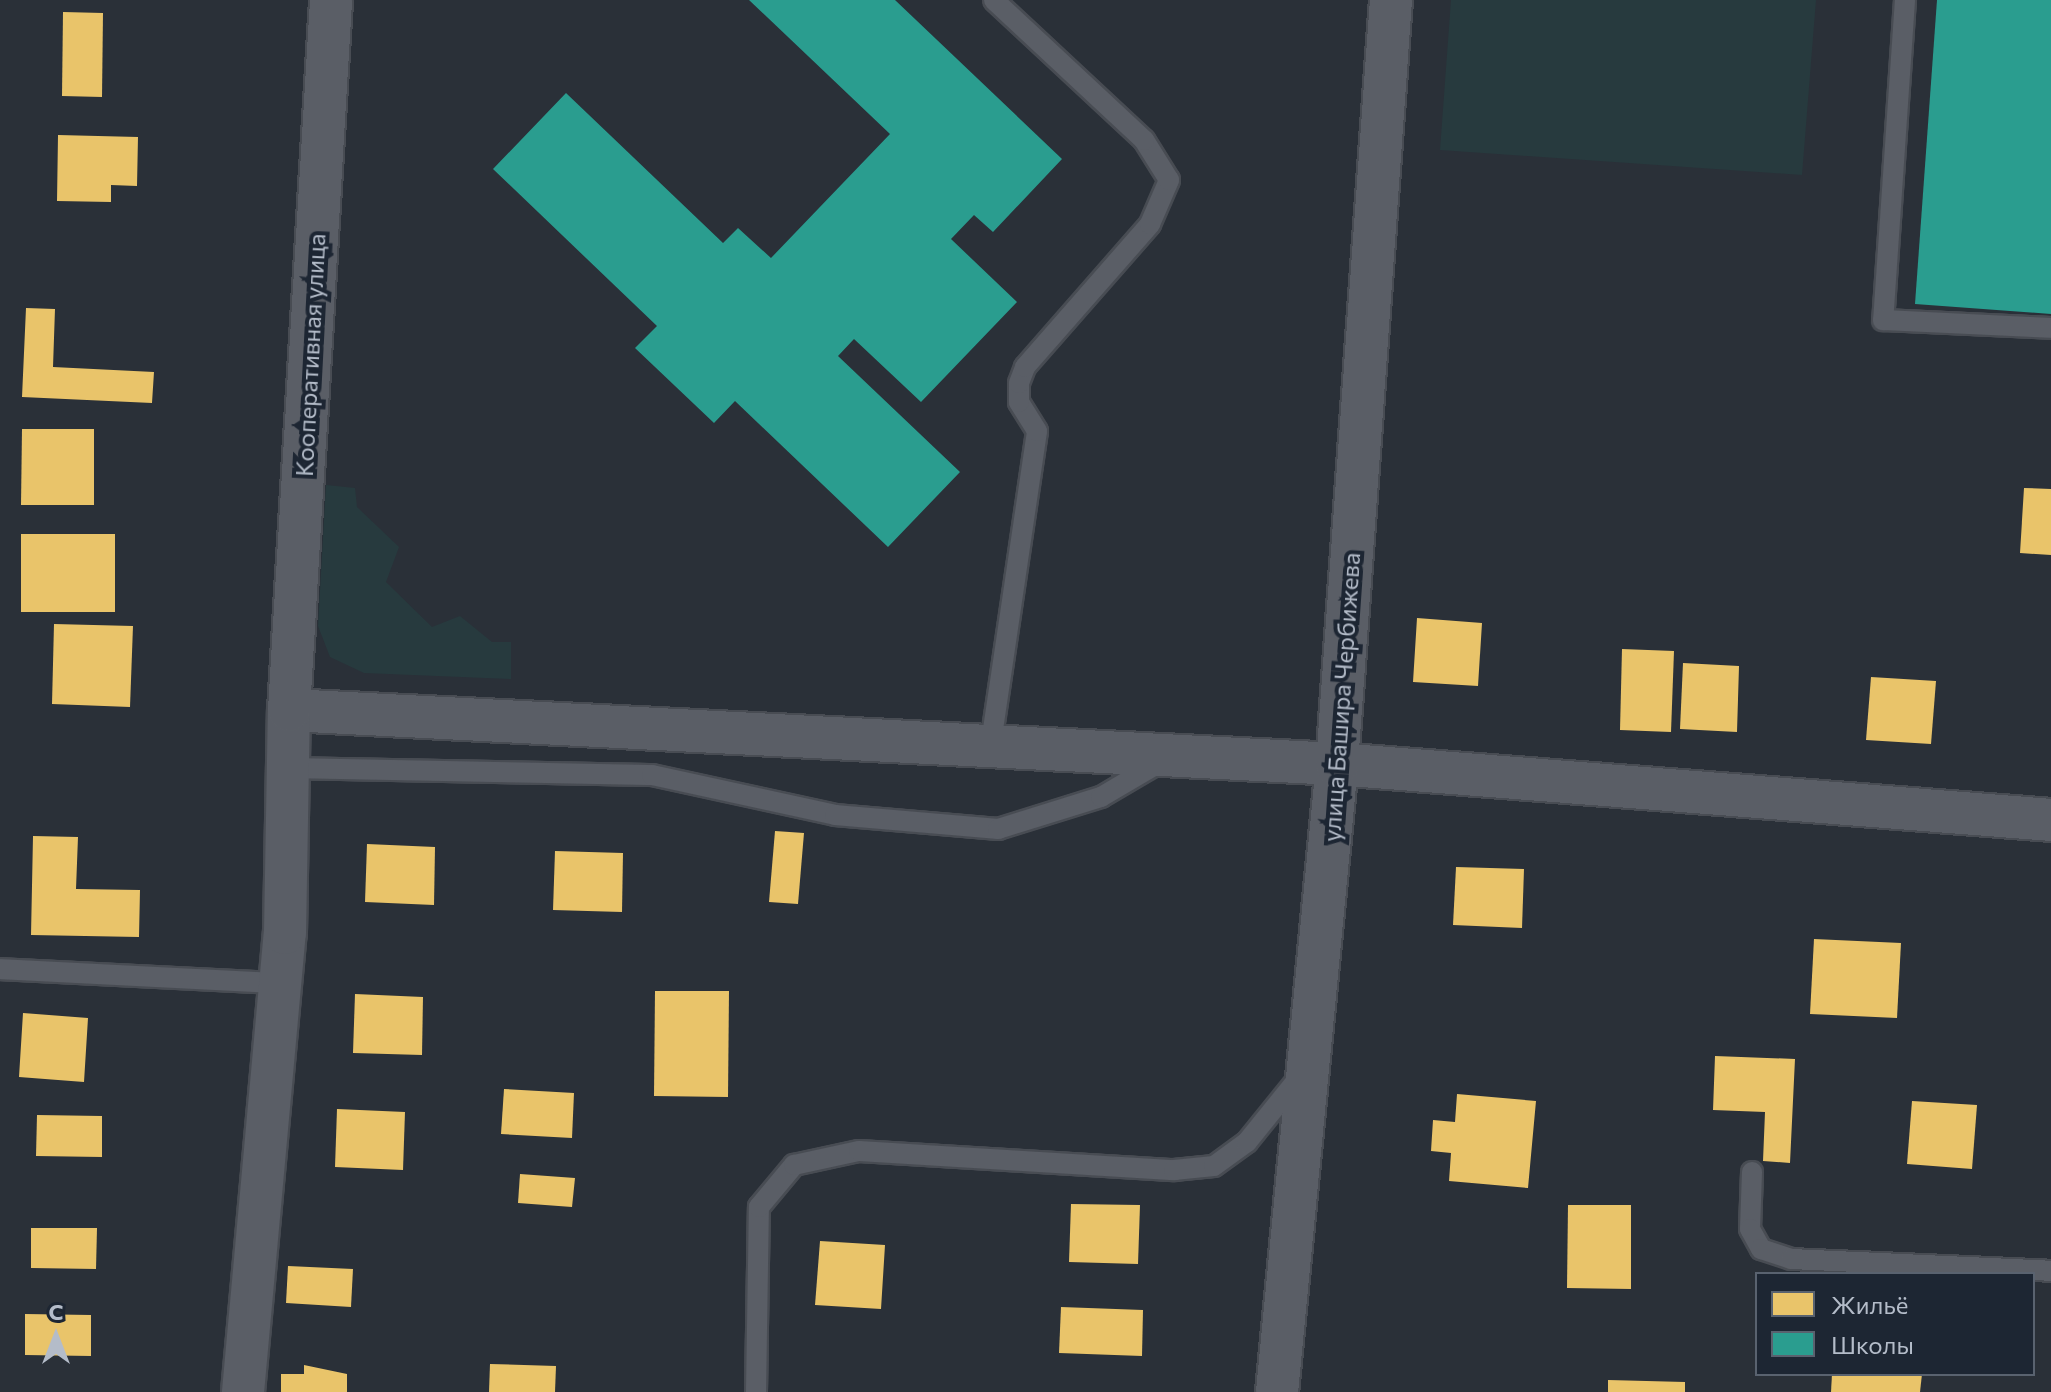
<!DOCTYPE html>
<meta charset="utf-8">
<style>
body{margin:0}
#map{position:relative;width:2051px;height:1392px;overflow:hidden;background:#2a3038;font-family:Commissioner,sans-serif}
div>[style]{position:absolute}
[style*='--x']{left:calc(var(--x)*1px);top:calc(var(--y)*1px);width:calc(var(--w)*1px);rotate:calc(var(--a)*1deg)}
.green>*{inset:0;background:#273a3e}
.homes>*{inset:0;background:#e9c46a}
.schools>*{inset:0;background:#2a9d8f}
.roads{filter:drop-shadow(2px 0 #484c53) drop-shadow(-2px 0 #484c53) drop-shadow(0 2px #484c53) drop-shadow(0 -2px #484c53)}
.service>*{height:20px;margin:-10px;padding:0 10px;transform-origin:10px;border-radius:10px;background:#5a5e66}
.minor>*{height:42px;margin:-21px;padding:0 21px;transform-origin:21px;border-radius:21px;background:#5a5e66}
span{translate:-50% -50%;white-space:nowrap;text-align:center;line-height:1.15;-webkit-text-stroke:8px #1d2633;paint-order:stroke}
.street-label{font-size:24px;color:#b4bcc9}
.legend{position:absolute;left:1755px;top:1272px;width:280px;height:104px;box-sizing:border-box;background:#1d2633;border:2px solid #59626f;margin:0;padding:10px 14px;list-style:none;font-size:24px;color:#b4bcc9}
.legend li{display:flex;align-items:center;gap:16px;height:40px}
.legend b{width:40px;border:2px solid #59626f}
.north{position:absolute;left:16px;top:1296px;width:80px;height:80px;-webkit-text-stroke:6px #1d2633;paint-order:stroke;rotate:0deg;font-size:22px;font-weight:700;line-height:32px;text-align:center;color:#b4bcc9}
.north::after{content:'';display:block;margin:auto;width:28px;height:36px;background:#b4bcc9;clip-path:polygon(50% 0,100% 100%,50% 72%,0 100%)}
</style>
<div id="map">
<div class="green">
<i style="clip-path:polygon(1451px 0,1816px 0,1802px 175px,1440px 150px)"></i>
<i style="clip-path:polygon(326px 485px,355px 488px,357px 507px,399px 547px,386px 582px,432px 627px,460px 616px,492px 642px,511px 642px,511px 679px,364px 673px,330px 657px,318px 626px)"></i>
</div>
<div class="homes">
<i style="clip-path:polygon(63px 12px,103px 13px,102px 97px,62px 96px)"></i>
<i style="clip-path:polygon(58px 135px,138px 137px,137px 186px,111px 185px,111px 202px,57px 201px)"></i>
<i style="clip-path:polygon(26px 308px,55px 309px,53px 367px,154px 372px,152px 403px,22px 397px)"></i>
<i style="clip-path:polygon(22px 429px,94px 429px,94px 505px,21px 505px)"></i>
<i style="clip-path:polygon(2024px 488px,2051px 489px,2051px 555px,2020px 553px)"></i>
<i style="clip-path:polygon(21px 534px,115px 534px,115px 612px,21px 612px)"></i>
<i style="clip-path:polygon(1417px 618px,1482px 623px,1478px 686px,1413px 682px)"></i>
<i style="clip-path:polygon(54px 624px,133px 626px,130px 707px,52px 704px)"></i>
<i style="clip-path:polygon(1622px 649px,1674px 651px,1671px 732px,1620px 730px)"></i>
<i style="clip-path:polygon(1683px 663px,1739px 666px,1737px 732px,1680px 729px)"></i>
<i style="clip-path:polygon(1871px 677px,1936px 681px,1931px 744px,1866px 740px)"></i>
<i style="clip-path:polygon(775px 831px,804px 833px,798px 904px,769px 902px)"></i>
<i style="clip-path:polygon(33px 836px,78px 837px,76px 889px,140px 890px,139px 937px,31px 935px)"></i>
<i style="clip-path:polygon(367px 844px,435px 847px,434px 905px,365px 902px)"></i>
<i style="clip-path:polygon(555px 851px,623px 853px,622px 912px,553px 910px)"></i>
<i style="clip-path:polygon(1456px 867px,1524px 869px,1522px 928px,1453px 925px)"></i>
<i style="clip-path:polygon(1814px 939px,1901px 943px,1897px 1018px,1810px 1014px)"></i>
<i style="clip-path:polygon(655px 991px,729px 991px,728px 1097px,654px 1096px)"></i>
<i style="clip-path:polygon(355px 994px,423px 997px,422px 1055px,353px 1053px)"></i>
<i style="clip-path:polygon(23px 1013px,88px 1018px,84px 1082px,19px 1077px)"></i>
<i style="clip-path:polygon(1715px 1056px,1795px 1059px,1790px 1163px,1763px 1161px,1765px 1112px,1713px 1110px)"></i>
<i style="clip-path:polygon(504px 1089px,574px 1093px,572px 1138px,501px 1134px)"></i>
<i style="clip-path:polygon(1457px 1094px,1536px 1101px,1528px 1188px,1449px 1181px,1451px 1153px,1431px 1151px,1433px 1120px,1455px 1122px)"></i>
<i style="clip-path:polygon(1912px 1101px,1977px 1105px,1972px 1169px,1907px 1164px)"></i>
<i style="clip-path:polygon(337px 1109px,405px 1112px,403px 1170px,335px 1167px)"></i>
<i style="clip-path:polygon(37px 1115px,102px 1116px,102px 1157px,36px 1156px)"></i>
<i style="clip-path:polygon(520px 1174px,575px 1178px,572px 1207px,518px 1203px)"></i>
<i style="clip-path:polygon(1071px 1204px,1140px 1205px,1138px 1264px,1069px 1262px)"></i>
<i style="clip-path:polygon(1568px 1205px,1631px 1205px,1631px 1289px,1567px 1288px)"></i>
<i style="clip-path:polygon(31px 1228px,97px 1228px,96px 1269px,31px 1268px)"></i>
<i style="clip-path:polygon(820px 1241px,885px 1245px,881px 1309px,815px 1305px)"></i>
<i style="clip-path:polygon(288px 1266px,353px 1269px,351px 1307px,286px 1303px)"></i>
<i style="clip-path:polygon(1061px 1307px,1143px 1310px,1142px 1356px,1059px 1353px)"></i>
<i style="clip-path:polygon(25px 1314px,91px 1315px,91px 1356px,25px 1355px)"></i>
<i style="clip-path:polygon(490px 1364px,556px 1366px,555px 1392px,489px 1392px)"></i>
<i style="clip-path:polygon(304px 1365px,347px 1374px,347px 1392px,281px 1392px,281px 1374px,304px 1374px)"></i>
<i style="clip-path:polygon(1832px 1374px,1922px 1374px,1920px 1392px,1831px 1392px)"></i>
<i style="clip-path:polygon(1608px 1380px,1685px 1382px,1685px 1392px,1608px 1392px)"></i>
</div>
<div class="schools">
<i style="clip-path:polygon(749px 0,895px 0,1062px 159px,993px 232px,974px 215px,951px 239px,1017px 302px,921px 402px,854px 339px,838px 356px,960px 472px,888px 547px,735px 401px,714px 423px,635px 348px,657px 326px,493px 169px,566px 93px,723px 243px,738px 228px,771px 258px,890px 134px)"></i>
<i style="clip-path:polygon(1937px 0,2051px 0,2051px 314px,1915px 304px)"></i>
</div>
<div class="roads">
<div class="service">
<i style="--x:1905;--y:0;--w:321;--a:93.9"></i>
<i style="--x:1883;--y:320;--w:168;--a:2.7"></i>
<i style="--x:991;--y:743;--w:315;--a:-81.6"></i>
<i style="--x:1037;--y:431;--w:34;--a:-122"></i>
<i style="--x:1019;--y:402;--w:19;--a:-90"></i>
<i style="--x:1019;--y:383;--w:17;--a:-69"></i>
<i style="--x:1025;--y:367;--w:190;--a:-48.8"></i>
<i style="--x:1150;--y:224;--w:48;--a:-66.6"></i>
<i style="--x:1169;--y:180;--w:47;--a:-122"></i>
<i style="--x:1144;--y:140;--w:205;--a:-137"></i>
<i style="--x:286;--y:768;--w:366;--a:1.1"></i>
<i style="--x:652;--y:775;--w:187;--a:12.3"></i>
<i style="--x:835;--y:815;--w:164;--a:4.9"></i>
<i style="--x:998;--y:829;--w:108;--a:-17.3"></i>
<i style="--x:1101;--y:797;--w:71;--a:-30.5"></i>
<i style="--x:0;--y:969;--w:280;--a:2.9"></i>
<i style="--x:1752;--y:1172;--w:57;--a:92"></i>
<i style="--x:1750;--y:1229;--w:23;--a:61"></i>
<i style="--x:1761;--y:1249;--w:32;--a:18"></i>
<i style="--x:1791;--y:1259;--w:260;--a:2.6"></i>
<i style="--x:756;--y:1392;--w:185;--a:-89.1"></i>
<i style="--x:759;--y:1207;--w:55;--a:-50.2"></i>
<i style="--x:794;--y:1165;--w:66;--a:-12.2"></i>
<i style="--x:859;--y:1151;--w:316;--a:3.5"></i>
<i style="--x:1174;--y:1170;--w:40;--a:-5.7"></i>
<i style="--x:1214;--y:1166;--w:41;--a:-36"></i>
<i style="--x:1247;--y:1142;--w:80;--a:-51.1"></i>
</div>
<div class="minor">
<i style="--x:289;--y:710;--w:1049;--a:2.95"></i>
<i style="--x:1337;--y:764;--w:716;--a:4.48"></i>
<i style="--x:243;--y:1392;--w:461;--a:-84.8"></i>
<i style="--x:285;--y:933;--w:223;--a:-89"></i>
<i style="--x:289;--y:710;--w:711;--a:-86.61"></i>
<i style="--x:1277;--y:1392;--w:631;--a:-84.54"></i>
<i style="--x:1337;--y:764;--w:766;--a:-85.96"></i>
</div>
</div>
<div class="street-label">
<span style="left:310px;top:355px;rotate:-87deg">Кооперативная улица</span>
<span style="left:1341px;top:697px;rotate:-86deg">улица Башира Чербижева</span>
</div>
<ul class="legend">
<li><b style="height:22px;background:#e9c46a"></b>Жильё</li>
<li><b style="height:22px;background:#2a9d8f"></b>Школы</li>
</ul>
<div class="north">С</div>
</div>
